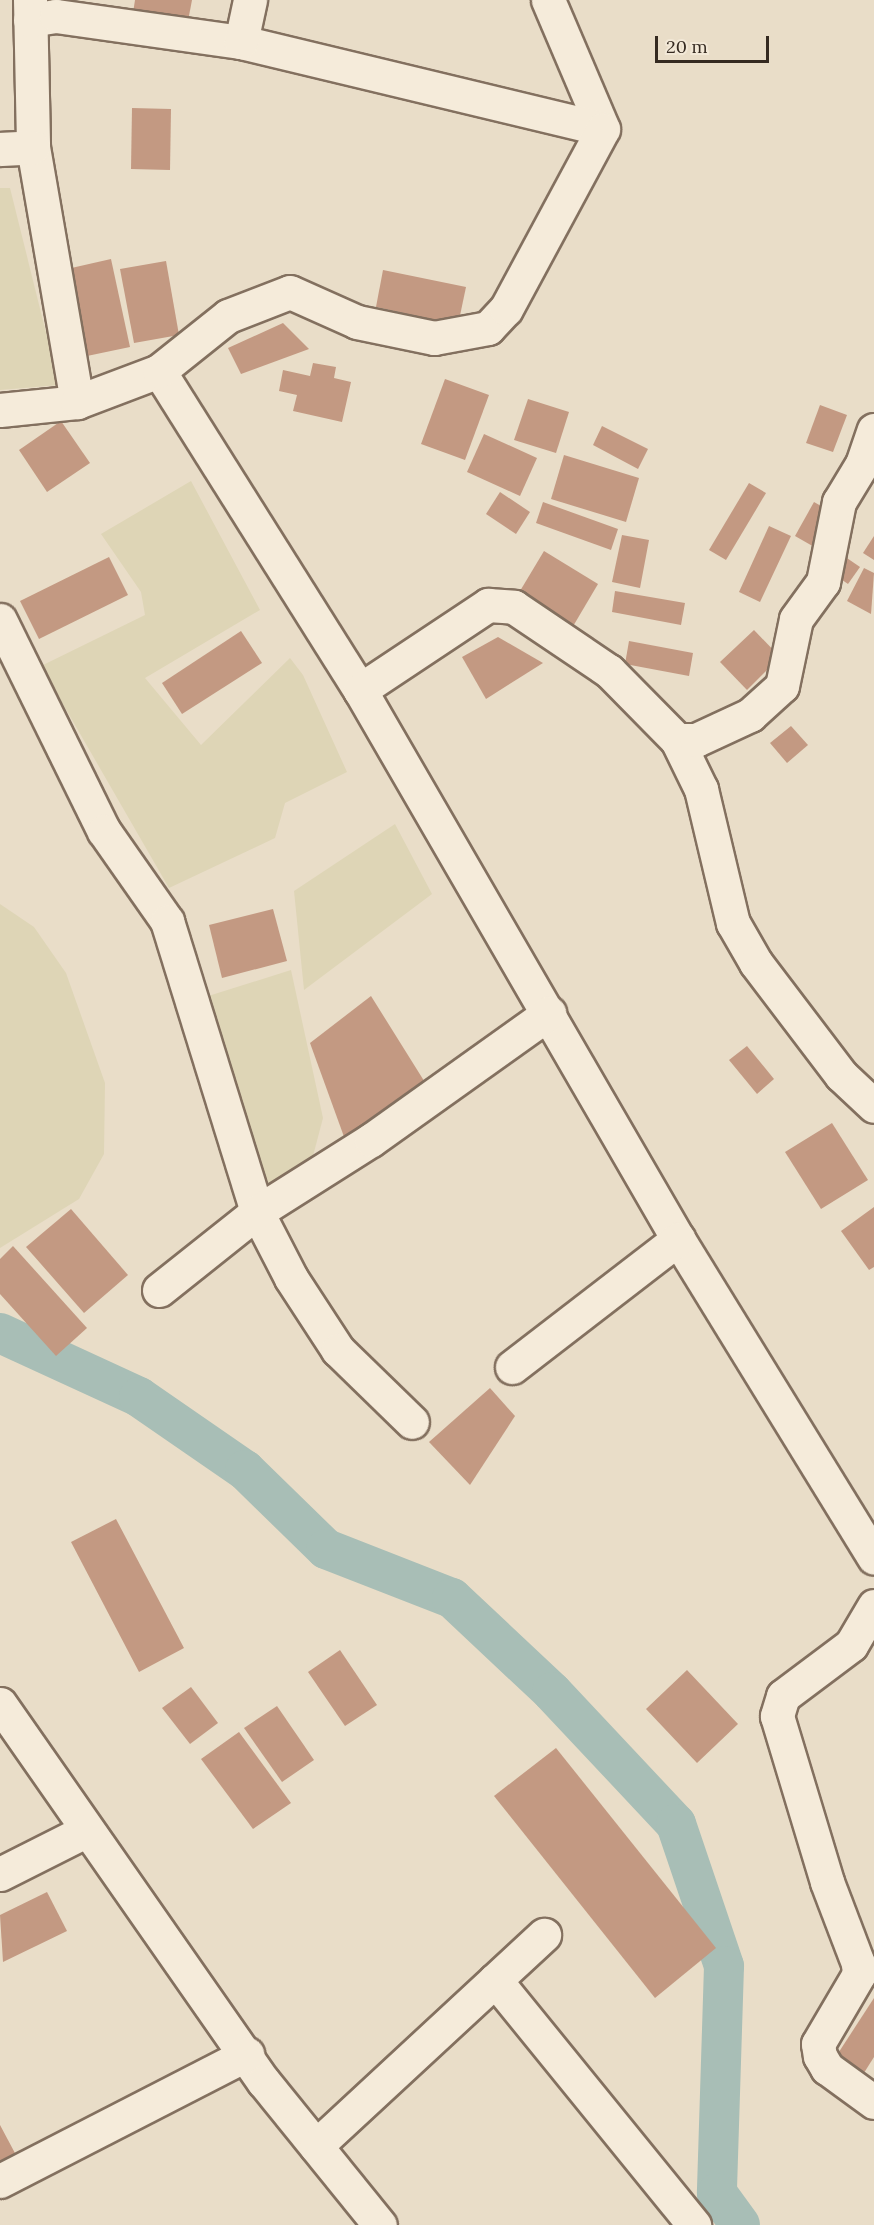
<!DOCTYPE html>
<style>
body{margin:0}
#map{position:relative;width:874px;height:2225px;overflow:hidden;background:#e9ddc8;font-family:Lora,serif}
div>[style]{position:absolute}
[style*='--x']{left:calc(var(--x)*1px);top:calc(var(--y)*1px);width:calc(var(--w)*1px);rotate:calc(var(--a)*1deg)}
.farmland>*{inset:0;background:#ded5b6}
.canal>*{height:40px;margin:-20px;padding:0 20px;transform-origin:20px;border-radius:20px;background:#a8beb6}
.building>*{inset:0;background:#c39982}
.roads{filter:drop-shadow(2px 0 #83705f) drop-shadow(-2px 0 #83705f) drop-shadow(0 2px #83705f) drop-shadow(0 -2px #83705f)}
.minor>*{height:33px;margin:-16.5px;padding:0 16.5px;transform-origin:16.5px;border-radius:16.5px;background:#f5ebda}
span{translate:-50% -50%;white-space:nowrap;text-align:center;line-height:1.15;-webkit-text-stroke:4.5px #f2e8d7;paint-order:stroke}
.scale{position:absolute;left:655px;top:36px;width:114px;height:27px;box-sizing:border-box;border:3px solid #352a21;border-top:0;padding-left:8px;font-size:18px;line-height:21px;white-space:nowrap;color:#352a21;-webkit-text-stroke:4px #f2e8d7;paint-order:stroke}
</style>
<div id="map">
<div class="farmland">
<i style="clip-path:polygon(0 188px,10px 188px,59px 385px,0 390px)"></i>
<i style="clip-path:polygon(191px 481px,260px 610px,145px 678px,201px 745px,290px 658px,303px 675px,347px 772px,285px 803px,275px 838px,169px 888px,41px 666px,145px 615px,141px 592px,101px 534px)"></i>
<i style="clip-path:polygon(395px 824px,432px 894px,304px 990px,294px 891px)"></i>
<i style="clip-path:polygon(0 904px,34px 927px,66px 973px,105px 1083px,104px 1154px,79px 1199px,0 1248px)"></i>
<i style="clip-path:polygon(291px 970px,323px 1118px,313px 1156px,264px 1191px,202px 998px)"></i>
</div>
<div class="canal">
<i style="--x:0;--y:1333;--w:153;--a:24.7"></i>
<i style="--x:139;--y:1397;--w:129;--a:34.6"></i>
<i style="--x:245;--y:1470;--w:113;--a:44.3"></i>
<i style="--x:326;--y:1549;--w:135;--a:21.3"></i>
<i style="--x:452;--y:1598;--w:137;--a:43.2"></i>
<i style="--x:552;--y:1692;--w:181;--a:46.8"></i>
<i style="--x:676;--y:1824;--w:150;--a:71.3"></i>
<i style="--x:724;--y:1966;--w:227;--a:91.8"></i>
<i style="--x:717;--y:2193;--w:39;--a:54"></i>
</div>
<div class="building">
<i style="clip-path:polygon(135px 0,192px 0,188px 21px,133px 13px)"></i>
<i style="clip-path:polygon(132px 108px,171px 109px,170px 170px,131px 169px)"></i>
<i style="clip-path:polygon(111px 259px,130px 347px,87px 356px,67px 269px)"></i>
<i style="clip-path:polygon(166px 261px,179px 335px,134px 343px,120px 269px)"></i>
<i style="clip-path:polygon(383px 270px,466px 287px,458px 325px,376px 307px)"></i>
<i style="clip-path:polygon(283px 323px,309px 349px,241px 374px,228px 348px)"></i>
<i style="clip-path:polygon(313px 363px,336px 367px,334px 378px,351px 382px,342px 422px,293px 411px,297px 395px,279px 391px,283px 370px,310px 376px)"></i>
<i style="clip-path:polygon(445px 379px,489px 395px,465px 460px,421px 444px)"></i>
<i style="clip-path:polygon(528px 399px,569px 412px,556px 453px,514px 440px)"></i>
<i style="clip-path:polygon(820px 405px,847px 415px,833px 452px,806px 443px)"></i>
<i style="clip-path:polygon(61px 421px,90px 463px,47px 492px,19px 450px)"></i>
<i style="clip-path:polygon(602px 426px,648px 449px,638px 469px,593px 445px)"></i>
<i style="clip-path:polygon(484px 434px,537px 458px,520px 496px,467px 472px)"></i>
<i style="clip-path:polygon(564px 455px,639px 478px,626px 522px,551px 499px)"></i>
<i style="clip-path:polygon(749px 483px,766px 493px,726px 560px,709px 550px)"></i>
<i style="clip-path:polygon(500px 492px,530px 512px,516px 534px,486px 514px)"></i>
<i style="clip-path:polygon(543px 502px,618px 529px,611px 550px,536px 523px)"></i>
<i style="clip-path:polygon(814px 502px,835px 514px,816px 548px,795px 536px)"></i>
<i style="clip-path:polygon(769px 526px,791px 536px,760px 602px,739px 592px)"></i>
<i style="clip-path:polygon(622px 535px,649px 540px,640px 588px,612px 582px)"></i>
<i style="clip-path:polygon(874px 536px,874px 560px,863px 553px)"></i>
<i style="clip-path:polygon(544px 551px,598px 584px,572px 628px,517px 596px)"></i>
<i style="clip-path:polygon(841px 554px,860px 567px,848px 584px,829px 571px)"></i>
<i style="clip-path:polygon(109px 557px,128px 595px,39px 639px,20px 601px)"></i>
<i style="clip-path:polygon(864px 568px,874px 573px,871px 614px,847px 601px)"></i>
<i style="clip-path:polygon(615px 591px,685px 603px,681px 625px,612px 612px)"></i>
<i style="clip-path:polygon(754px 630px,780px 657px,747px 690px,720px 662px)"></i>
<i style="clip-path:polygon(241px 631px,262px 663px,182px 714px,162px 683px)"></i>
<i style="clip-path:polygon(498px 637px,543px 663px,486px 699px,462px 657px)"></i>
<i style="clip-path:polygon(629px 641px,693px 653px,689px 676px,625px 664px)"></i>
<i style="clip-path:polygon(791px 726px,808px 745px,787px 763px,770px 743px)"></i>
<i style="clip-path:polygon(273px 909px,287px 961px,222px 978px,209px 925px)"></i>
<i style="clip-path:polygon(371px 996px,426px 1084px,347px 1145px,310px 1043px)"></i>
<i style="clip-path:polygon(747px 1046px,774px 1079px,757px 1094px,729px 1060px)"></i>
<i style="clip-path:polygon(832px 1123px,868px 1180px,821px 1209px,785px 1152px)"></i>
<i style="clip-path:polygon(874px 1207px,874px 1267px,869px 1270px,841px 1231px)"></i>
<i style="clip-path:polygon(71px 1209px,128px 1275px,84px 1313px,26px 1247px)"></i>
<i style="clip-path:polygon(13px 1246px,87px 1328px,56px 1356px,0 1294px,0 1259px)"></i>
<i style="clip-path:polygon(490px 1388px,515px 1416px,470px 1485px,429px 1442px)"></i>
<i style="clip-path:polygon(116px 1519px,184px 1648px,139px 1672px,71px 1542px)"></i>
<i style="clip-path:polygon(340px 1650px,377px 1705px,345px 1726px,308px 1672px)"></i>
<i style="clip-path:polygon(687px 1670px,738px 1724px,697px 1763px,646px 1709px)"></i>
<i style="clip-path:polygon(191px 1687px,218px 1723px,190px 1744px,162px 1708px)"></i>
<i style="clip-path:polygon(277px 1706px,314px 1760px,282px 1782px,244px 1728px)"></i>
<i style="clip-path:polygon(239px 1732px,291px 1803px,253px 1829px,201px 1759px)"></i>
<i style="clip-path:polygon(556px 1748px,716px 1948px,655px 1998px,494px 1796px)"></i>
<i style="clip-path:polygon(47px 1892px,67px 1931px,3px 1962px,0 1915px)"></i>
<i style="clip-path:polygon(874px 1998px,874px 2057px,862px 2076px,835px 2058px)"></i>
<i style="clip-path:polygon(0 2125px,16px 2155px,0 2164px)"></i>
</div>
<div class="roads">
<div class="minor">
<i style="--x:30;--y:0;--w:147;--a:88.8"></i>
<i style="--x:33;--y:147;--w:259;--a:80.2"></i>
<i style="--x:548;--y:0;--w:140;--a:66.9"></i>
<i style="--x:30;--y:20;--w:26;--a:-9"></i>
<i style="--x:56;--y:16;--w:187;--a:8"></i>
<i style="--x:241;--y:42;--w:372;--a:13.5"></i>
<i style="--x:241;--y:42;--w:43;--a:-77.9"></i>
<i style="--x:0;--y:149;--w:33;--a:-3"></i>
<i style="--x:159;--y:371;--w:377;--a:57.8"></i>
<i style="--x:360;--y:690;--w:634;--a:59.92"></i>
<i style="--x:678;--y:1239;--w:374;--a:58.4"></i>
<i style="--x:0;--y:410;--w:77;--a:-5.9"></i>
<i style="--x:77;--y:402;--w:88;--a:-20.7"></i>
<i style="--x:159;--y:371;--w:88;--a:-38.6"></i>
<i style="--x:228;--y:316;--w:66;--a:-21.2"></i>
<i style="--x:290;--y:292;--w:73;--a:24.1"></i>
<i style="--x:357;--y:322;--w:79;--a:11.7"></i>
<i style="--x:434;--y:338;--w:55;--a:-10.5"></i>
<i style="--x:488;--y:328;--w:26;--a:-47"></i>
<i style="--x:506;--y:309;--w:204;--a:-61.7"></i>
<i style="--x:0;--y:620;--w:235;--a:63.8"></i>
<i style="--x:104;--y:831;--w:110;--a:55"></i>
<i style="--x:167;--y:921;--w:305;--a:72.8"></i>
<i style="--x:257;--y:1212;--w:74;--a:62.7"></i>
<i style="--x:291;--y:1278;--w:86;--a:56.9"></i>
<i style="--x:338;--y:1350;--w:103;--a:44.2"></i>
<i style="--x:360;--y:690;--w:154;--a:-33.6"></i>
<i style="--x:488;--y:605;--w:26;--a:4"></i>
<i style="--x:514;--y:607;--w:115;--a:34"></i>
<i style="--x:609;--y:671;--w:97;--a:45.4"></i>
<i style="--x:677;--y:740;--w:55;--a:63.9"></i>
<i style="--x:701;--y:789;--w:138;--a:76.6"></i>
<i style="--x:733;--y:923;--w:46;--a:60.1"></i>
<i style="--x:756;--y:963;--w:141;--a:52.8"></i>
<i style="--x:841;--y:1075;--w:45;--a:43.2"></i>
<i style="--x:677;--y:740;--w:19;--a:0"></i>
<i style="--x:696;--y:740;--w:60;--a:-24.8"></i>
<i style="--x:750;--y:715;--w:43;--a:-42.2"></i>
<i style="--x:782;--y:686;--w:68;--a:-78.2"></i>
<i style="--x:796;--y:619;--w:46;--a:-53.9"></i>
<i style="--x:823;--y:582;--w:82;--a:-78.7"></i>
<i style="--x:839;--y:502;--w:44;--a:-58.8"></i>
<i style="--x:862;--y:464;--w:36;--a:-71"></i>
<i style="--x:159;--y:1290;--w:125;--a:-38.5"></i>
<i style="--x:257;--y:1212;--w:135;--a:-32.3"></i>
<i style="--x:371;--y:1140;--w:219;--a:-35.5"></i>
<i style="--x:512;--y:1367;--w:210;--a:-37.6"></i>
<i style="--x:874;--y:1606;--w:45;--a:120.5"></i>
<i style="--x:851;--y:1645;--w:85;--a:143.1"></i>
<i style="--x:783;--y:1696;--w:21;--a:107"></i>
<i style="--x:777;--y:1716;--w:173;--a:73.2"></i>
<i style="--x:827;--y:1882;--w:87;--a:69.1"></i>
<i style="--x:858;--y:1963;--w:11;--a:85"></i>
<i style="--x:859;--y:1974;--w:81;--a:120.4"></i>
<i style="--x:818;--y:2044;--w:12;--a:81"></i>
<i style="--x:820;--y:2056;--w:14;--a:60"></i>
<i style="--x:827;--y:2068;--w:58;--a:35.9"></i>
<i style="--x:0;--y:1704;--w:461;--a:55.1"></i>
<i style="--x:264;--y:2082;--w:184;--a:51"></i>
<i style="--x:0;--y:1874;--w:95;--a:-26.8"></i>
<i style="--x:495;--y:1980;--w:316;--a:50.9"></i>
<i style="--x:316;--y:2146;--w:311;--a:-42.8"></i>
<i style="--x:0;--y:2181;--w:278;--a:-27.2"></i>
</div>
</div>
<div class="scale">20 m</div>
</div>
